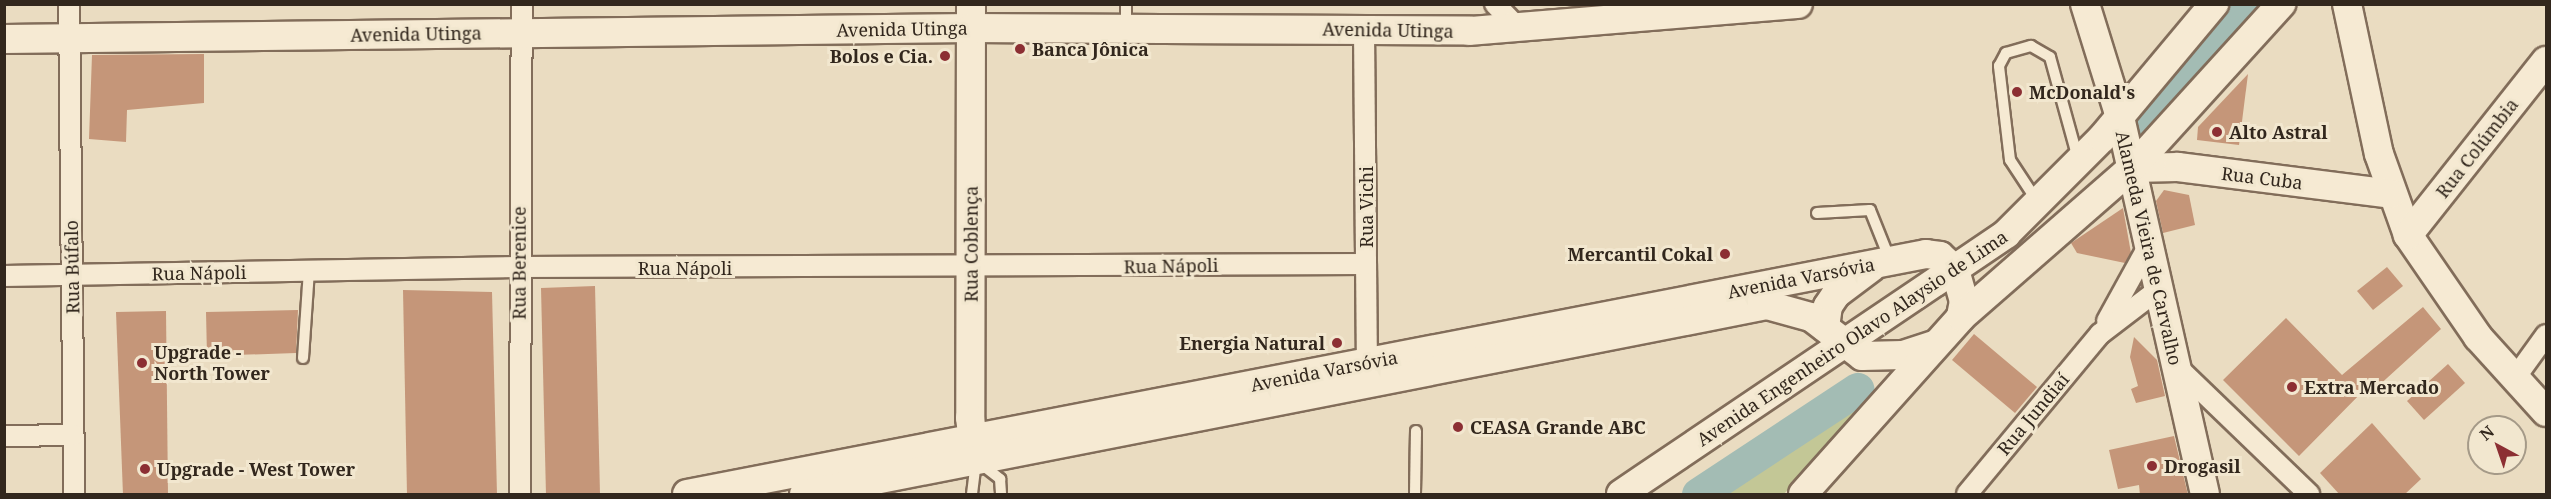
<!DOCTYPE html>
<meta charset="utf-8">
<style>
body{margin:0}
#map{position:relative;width:2551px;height:499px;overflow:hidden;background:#eadcc1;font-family:"Noto Serif",serif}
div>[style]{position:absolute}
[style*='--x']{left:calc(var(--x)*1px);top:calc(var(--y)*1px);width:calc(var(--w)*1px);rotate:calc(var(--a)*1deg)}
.green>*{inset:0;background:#c3c796}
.river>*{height:33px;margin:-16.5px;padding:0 16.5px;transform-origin:16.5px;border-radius:16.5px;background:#a3bcb4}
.building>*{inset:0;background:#c59679}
.roads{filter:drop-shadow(2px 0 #826d5a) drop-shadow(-2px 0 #826d5a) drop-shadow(0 2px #826d5a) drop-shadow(0 -2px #826d5a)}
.lane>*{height:10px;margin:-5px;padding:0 5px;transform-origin:5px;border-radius:5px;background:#f6ead3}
.street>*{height:20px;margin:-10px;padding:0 10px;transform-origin:10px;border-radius:10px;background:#f6ead3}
.secondary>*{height:28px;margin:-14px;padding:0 14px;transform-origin:14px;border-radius:14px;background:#f6ead3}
.dots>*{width:16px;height:16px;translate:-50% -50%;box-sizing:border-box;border:3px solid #f2e7cf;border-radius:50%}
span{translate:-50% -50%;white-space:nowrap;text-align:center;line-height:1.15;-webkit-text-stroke:6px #f2e7cf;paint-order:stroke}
.street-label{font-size:18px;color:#32271d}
.poi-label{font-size:18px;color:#32271d;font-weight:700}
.left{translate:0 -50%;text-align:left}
.right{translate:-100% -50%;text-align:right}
.frame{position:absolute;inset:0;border:6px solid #32271d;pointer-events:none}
.north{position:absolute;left:2467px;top:415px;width:60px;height:60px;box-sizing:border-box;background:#f2e7cf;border:2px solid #a59a88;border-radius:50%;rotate:320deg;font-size:16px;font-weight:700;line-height:24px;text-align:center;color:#32271d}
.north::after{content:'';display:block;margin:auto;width:21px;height:27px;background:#8c2f33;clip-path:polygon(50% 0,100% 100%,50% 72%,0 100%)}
</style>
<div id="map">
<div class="green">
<i style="clip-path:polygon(1856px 401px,1862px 406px,1784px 494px,1713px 494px)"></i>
</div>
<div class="river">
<i style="--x:2146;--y:121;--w:155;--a:-49.2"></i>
<i style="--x:1698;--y:494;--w:191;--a:-33.4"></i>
</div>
<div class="building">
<i style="clip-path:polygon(204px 54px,204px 103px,127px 110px,126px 142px,89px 139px,92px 55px)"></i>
<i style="clip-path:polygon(2248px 74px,2239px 145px,2197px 140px,2198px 127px)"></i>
<i style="clip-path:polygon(2164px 190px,2189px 195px,2195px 225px,2163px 233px,2156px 201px)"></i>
<i style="clip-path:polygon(2123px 208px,2131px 253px,2125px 263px,2077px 253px,2071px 243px)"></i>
<i style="clip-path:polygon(2387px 267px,2403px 286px,2373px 310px,2357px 291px)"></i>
<i style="clip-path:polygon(595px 286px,600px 494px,546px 495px,541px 288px)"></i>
<i style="clip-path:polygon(403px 290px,492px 292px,497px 495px,407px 495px)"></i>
<i style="clip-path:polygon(2423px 307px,2441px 329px,2376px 388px,2372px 382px,2299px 456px,2223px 380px,2286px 318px,2342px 375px)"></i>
<i style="clip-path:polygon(298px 310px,296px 353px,207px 356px,206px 312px)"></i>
<i style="clip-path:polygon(166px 311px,168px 495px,123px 495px,116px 312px)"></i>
<i style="clip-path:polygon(1974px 334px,2037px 387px,2015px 413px,1952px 360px)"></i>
<i style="clip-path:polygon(2134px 337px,2157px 360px,2165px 396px,2136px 403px,2131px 389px,2138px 386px,2130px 357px)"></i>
<i style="clip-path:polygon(2448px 364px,2465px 383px,2424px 420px,2407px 401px)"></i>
<i style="clip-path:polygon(2372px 423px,2421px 479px,2404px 495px,2340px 495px,2320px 473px)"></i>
<i style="clip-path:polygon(2174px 436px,2188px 495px,2140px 495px,2139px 485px,2118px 489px,2109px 450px)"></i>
</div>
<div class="roads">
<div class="lane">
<i style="--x:1126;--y:4;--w:22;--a:90"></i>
<i style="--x:2037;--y:201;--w:49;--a:-123.4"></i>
<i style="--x:2010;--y:160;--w:95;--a:-96.7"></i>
<i style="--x:1999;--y:66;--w:15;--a:-62"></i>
<i style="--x:2006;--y:53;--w:26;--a:-16"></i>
<i style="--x:2031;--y:46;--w:22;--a:30"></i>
<i style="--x:2050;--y:57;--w:106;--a:74.6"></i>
<i style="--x:1817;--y:213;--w:53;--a:-3.2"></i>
<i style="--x:1870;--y:210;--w:54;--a:68.2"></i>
<i style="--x:303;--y:358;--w:88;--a:-86.1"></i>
<i style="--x:972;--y:494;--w:34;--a:-83"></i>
<i style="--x:976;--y:460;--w:31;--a:38"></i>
<i style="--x:1000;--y:479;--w:15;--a:86"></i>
<i style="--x:1415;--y:494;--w:63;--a:-89.1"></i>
</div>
<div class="street">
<i style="--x:69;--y:4;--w:490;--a:89.4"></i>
<i style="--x:1495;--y:4;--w:35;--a:46"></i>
<i style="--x:1364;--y:29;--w:345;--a:89.5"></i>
<i style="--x:4;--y:276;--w:514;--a:-1"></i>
<i style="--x:518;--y:267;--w:848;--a:-0.2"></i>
<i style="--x:2107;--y:321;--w:87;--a:-61.1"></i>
<i style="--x:2176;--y:366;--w:185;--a:43.9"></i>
<i style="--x:2515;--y:378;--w:53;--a:-54.2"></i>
<i style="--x:4;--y:436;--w:69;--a:-0.8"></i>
<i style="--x:520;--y:494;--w:490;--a:-89.8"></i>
<i style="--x:1967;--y:494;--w:208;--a:-50.3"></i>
<i style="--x:2100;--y:334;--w:74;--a:-37.3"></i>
</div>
<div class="secondary">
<i style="--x:971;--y:4;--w:414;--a:90.1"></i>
<i style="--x:970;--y:418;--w:37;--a:82"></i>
<i style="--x:2085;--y:4;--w:118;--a:72.8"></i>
<i style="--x:2120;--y:117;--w:386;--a:77.3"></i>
<i style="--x:2347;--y:4;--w:153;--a:78"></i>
<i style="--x:2379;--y:154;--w:86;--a:70.3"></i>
<i style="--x:2408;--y:235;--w:124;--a:55.5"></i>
<i style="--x:2478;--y:337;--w:101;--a:47.8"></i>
<i style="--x:4;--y:39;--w:967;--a:-0.65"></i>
<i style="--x:971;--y:28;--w:499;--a:0.3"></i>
<i style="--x:1470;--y:31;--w:329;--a:-4.7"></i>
<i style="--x:2132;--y:168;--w:46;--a:-1.2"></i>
<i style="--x:2178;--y:167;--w:215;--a:7.2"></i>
<i style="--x:2408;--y:235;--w:222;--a:-51.6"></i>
<i style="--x:1825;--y:327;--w:21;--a:-82"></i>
<i style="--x:1828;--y:306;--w:14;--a:-56"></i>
<i style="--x:1836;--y:294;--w:45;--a:-36.9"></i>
<i style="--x:687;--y:494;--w:1262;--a:-10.96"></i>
<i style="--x:1926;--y:254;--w:14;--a:8"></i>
<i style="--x:1940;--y:256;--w:21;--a:43"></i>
<i style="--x:1955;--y:270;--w:32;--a:74"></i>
<i style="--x:1964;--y:301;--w:16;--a:101"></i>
<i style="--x:804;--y:494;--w:981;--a:-11.1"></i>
<i style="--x:1767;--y:305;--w:46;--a:15.3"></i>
<i style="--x:1811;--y:317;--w:64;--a:37.4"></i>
<i style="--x:1862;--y:356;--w:41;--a:-1.4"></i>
<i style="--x:1903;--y:355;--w:33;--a:-18"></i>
<i style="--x:1621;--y:494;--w:465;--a:-34"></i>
<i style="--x:2006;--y:234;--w:136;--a:-45"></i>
<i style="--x:2102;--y:138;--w:175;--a:-50.1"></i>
<i style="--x:1803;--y:494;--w:237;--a:-48.2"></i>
<i style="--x:1961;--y:317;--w:227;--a:-41.1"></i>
<i style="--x:2132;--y:168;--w:222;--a:-47.7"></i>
</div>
</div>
<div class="dots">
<i style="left:1020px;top:49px;background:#8c2f33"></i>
<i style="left:945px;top:56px;background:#8c2f33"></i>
<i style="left:2017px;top:92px;background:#8c2f33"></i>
<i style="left:2217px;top:132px;background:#8c2f33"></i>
<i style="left:1725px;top:254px;background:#8c2f33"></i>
<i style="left:1337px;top:343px;background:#8c2f33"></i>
<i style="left:142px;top:363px;background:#8c2f33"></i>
<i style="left:2292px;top:387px;background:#8c2f33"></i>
<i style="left:1458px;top:427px;background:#8c2f33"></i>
<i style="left:2152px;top:466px;background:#8c2f33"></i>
<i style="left:145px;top:469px;background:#8c2f33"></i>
</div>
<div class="street-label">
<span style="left:902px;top:29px;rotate:-1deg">Avenida Utinga</span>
<span style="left:1388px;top:30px;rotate:1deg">Avenida Utinga</span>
<span style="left:416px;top:34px;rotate:-1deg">Avenida Utinga</span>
<span style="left:2477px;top:148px;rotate:-52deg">Rua Colúmbia</span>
<span style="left:2262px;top:178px;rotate:7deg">Rua Cuba</span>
<span style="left:1366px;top:207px;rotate:-90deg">Rua Vichi</span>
<span style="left:971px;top:244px;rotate:-90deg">Rua Coblença</span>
<span style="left:2149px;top:248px;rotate:77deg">Alameda Vieira de Carvalho</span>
<span style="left:519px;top:263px;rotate:-90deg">Rua Berenice</span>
<span style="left:1171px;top:266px;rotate:-1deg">Rua Nápoli</span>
<span style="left:72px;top:267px;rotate:-91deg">Rua Búfalo</span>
<span style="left:685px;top:268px">Rua Nápoli</span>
<span style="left:199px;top:273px;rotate:-1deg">Rua Nápoli</span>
<span style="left:1801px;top:278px;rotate:-11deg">Avenida Varsóvia</span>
<span style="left:1852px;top:338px;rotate:-34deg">Avenida Engenheiro Olavo Alaysio de Lima</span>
<span style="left:1324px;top:371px;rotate:-11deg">Avenida Varsóvia</span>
<span style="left:2033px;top:414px;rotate:-50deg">Rua Jundiaí</span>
</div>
<div class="poi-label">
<span class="left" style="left:1032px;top:49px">Banca Jônica</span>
<span class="right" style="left:933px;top:56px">Bolos e Cia.</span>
<span class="left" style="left:2029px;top:92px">McDonald's</span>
<span class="left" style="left:2229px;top:132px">Alto Astral</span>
<span class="right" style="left:1713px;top:254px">Mercantil Cokal</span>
<span class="right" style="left:1325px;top:343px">Energia Natural</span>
<span class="left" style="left:154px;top:363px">Upgrade -<br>North Tower</span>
<span class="left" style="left:2304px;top:387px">Extra Mercado</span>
<span class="left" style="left:1470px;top:427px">CEASA Grande ABC</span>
<span class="left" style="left:2164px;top:466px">Drogasil</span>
<span class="left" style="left:157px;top:469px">Upgrade - West Tower</span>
</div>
<div class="frame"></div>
<div class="north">N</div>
</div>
